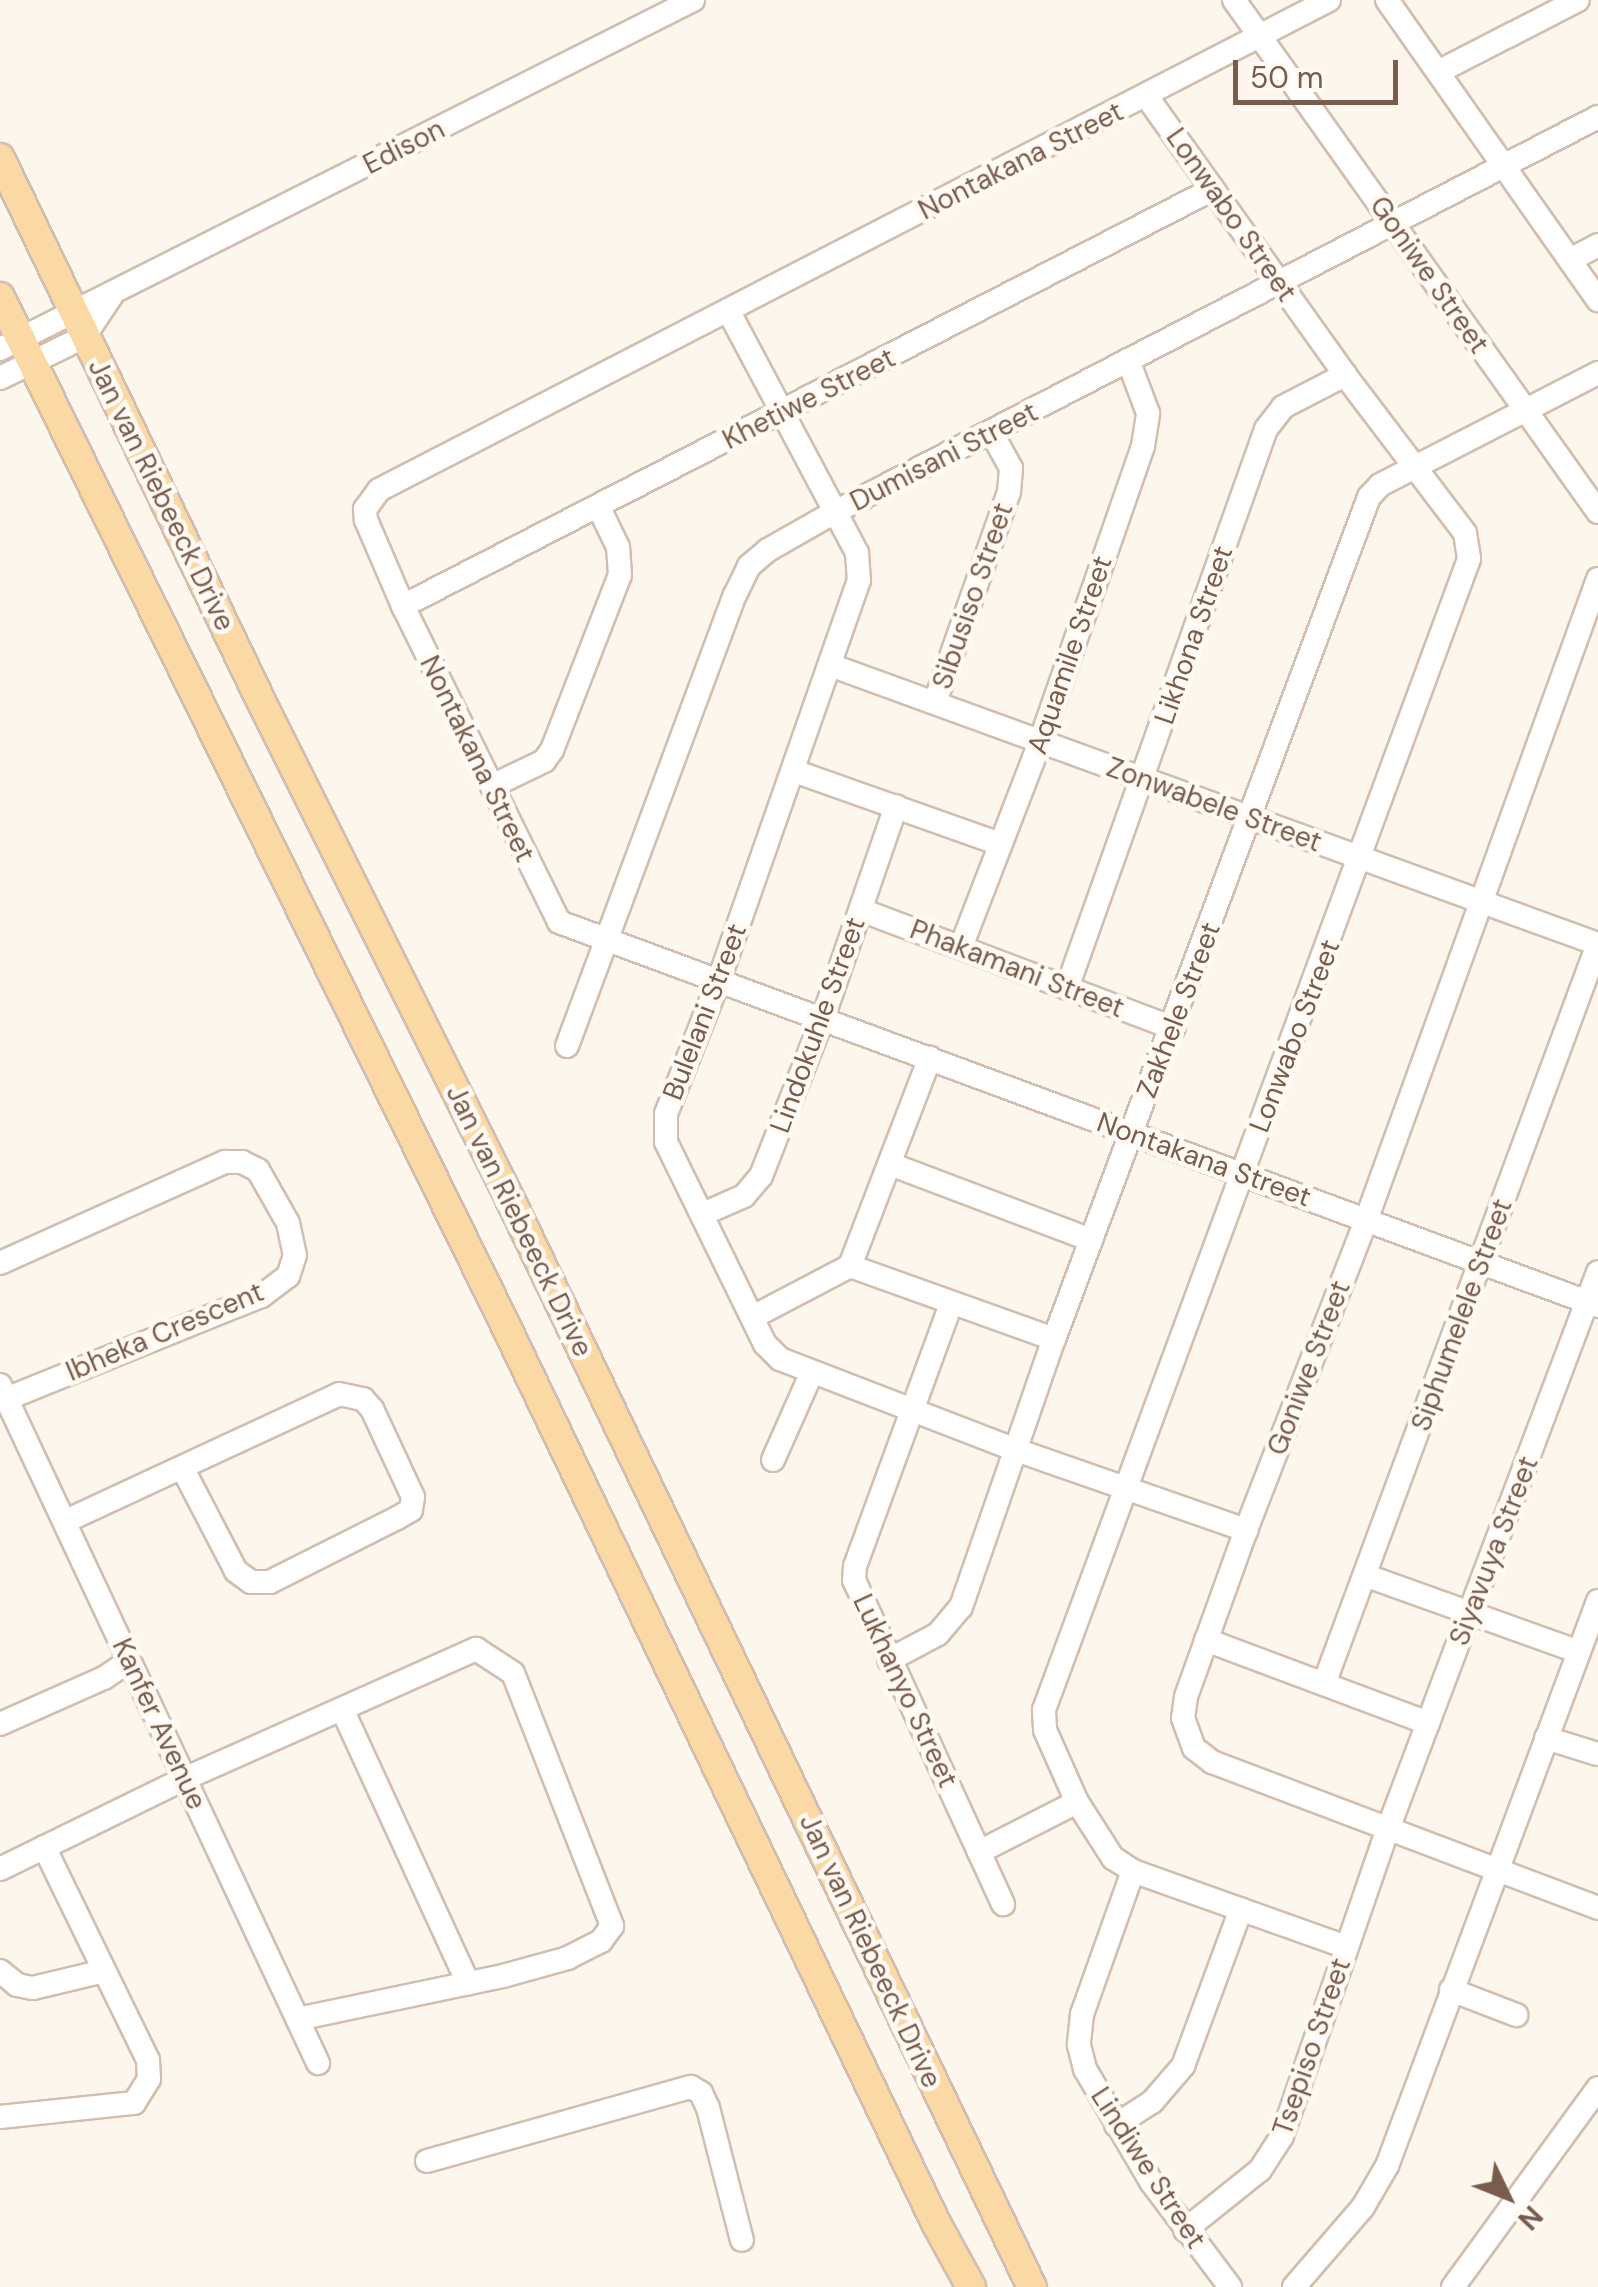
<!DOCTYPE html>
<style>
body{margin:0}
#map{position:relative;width:1598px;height:2287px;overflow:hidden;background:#fdf6ec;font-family:"DM Sans",sans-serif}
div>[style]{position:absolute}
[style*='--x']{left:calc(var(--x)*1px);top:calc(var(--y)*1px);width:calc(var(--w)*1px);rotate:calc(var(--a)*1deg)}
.roads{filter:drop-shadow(2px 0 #d1beb0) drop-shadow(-2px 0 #d1beb0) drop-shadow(0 2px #d1beb0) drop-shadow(0 -2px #d1beb0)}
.minor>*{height:22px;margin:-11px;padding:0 11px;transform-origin:11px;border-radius:11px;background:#fff}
.major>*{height:28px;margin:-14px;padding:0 14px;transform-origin:14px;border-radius:14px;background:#fbd9a5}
span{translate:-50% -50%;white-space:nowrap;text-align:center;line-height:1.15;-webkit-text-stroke:9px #fffaf3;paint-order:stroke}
.street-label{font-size:28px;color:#7a5c4d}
.north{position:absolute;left:1458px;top:2147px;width:100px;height:100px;-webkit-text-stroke:8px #fffaf3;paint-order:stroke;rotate:133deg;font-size:28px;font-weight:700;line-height:40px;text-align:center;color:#7a5c4d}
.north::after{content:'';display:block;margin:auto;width:35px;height:45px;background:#7a5c4d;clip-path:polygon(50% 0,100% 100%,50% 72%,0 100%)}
.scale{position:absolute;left:1233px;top:60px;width:165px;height:45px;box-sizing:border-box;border:5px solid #7a5c4d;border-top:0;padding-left:12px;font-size:30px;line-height:35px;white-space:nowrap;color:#7a5c4d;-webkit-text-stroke:8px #fffaf3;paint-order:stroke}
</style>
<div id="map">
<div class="roads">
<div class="minor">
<i style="--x:1234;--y:0;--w:628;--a:54.59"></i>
<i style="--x:1329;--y:0;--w:1069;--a:152.72"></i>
<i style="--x:379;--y:490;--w:24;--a:126"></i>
<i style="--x:365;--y:509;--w:11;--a:85"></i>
<i style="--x:366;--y:520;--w:94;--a:66.7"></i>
<i style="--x:403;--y:606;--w:352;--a:63.7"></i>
<i style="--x:559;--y:922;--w:1108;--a:20.28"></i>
<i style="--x:1387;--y:0;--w:367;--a:54.9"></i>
<i style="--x:1438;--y:72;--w:157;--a:-27.2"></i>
<i style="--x:1147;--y:97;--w:341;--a:54.5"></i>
<i style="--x:1345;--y:375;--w:198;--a:52.8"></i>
<i style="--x:1465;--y:533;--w:26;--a:81"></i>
<i style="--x:1469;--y:559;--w:1227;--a:110.27"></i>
<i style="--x:1044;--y:1710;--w:20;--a:87"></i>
<i style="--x:1045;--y:1730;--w:79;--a:66"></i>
<i style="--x:1077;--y:1802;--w:67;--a:57.3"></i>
<i style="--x:1113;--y:1858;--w:24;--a:33"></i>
<i style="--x:1133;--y:1871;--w:226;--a:19.6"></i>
<i style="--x:1570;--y:260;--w:32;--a:-28"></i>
<i style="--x:729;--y:312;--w:273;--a:62"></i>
<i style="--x:857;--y:553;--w:27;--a:86"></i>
<i style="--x:859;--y:580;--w:424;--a:109.3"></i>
<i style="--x:719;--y:980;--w:144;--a:111.6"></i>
<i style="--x:666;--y:1114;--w:28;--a:90"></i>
<i style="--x:666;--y:1142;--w:225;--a:63.9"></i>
<i style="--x:765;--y:1344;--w:21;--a:45"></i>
<i style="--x:780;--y:1359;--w:253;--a:21.1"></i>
<i style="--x:1016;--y:1450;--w:244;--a:19.2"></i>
<i style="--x:0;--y:349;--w:776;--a:-26.73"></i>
<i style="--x:0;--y:378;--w:93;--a:-26"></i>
<i style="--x:84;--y:337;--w:50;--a:-56.3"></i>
<i style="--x:1598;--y:579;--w:679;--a:109.88"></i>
<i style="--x:1367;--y:1218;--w:335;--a:111.2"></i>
<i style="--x:1246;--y:1530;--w:177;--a:109.8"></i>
<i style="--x:1186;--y:1697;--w:21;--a:98"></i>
<i style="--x:1183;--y:1718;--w:32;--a:70"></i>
<i style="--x:1194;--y:1748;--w:23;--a:38"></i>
<i style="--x:1212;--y:1762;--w:413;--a:20.7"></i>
<i style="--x:403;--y:606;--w:911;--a:-27.24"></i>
<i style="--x:830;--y:665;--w:817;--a:19.97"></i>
<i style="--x:1598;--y:944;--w:789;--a:110.32"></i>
<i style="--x:935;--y:702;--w:223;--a:-70.6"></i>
<i style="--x:1009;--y:492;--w:24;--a:-85"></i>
<i style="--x:1011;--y:468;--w:39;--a:-119"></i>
<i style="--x:794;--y:771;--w:219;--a:19.5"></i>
<i style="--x:492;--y:786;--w:58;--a:-25.7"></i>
<i style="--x:544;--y:761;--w:14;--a:-54"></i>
<i style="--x:552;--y:750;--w:188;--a:-68.8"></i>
<i style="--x:620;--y:575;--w:28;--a:-94"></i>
<i style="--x:618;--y:547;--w:43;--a:-116"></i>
<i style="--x:861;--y:910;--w:334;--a:20.7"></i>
<i style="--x:961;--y:947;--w:220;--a:-68.9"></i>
<i style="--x:1040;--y:742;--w:313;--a:-70.8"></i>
<i style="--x:1143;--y:446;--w:33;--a:-81"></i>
<i style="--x:1148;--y:413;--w:57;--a:-110.7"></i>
<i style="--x:1067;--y:988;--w:593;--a:-70.4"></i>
<i style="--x:1266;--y:429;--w:28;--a:-52"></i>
<i style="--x:1283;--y:407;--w:70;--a:-27.3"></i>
<i style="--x:567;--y:1046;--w:481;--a:-69.6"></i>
<i style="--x:735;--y:595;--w:32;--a:-64"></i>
<i style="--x:749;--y:566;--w:25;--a:-40"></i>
<i style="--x:768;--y:550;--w:77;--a:-29.6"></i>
<i style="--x:835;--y:512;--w:859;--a:-27.37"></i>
<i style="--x:890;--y:1164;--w:215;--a:20.7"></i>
<i style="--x:703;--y:1214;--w:45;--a:-23.7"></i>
<i style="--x:744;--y:1196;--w:26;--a:-50"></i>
<i style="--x:761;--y:1176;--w:170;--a:-68.6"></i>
<i style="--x:823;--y:1018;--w:224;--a:-71"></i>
<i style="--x:0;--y:1263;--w:247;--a:-24.2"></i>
<i style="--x:225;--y:1162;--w:17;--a:0"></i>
<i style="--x:242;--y:1162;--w:18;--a:27"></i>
<i style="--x:258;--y:1170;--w:61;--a:60.5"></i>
<i style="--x:288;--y:1223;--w:33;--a:78"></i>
<i style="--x:295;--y:1255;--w:22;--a:108"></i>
<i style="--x:288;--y:1276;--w:34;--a:143"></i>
<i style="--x:261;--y:1296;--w:275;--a:158"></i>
<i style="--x:850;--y:1266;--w:217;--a:19.7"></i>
<i style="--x:951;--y:1304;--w:279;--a:110.1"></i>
<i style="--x:855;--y:1566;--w:14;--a:94"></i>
<i style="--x:854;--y:1580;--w:357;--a:65.3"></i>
<i style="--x:753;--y:1317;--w:110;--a:-27.7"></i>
<i style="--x:850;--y:1266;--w:223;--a:-69"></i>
<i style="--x:0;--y:1385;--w:749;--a:64.87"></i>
<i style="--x:773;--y:1460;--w:96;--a:-66.1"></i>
<i style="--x:66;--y:1521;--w:301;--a:-24.9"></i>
<i style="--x:339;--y:1394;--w:25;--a:12"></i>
<i style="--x:363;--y:1399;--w:13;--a:48"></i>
<i style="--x:372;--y:1409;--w:97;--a:65"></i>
<i style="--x:413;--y:1497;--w:13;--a:99"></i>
<i style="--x:411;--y:1510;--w:16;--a:150"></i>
<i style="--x:397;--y:1518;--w:142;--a:153.3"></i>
<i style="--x:270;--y:1582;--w:19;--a:180"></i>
<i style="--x:251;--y:1582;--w:19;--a:-144"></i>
<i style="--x:236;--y:1571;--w:115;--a:-117.5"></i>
<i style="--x:1367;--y:1576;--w:225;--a:19.7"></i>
<i style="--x:1206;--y:1640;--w:237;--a:20.5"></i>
<i style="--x:889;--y:1660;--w:55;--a:-28"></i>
<i style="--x:938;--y:1634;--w:35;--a:-50"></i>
<i style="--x:961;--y:1607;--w:284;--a:-70.9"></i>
<i style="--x:1054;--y:1339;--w:899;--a:-69.49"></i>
<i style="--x:1369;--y:497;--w:16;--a:-47"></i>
<i style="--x:1380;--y:485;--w:245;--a:-27.2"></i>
<i style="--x:342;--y:1709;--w:302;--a:65.3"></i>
<i style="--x:0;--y:1724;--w:114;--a:-23.9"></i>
<i style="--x:104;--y:1678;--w:30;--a:-34"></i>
<i style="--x:1546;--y:1738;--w:53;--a:17.4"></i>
<i style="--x:979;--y:1852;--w:110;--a:-27"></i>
<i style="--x:0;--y:1869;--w:205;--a:-26.1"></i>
<i style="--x:184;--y:1779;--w:320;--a:-24"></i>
<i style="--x:476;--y:1649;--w:44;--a:33"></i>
<i style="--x:513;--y:1673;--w:272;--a:68.6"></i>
<i style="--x:612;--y:1926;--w:19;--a:126"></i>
<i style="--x:601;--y:1941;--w:37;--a:153"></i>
<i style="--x:568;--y:1958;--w:67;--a:164.5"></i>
<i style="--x:503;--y:1976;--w:210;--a:168.2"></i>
<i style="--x:1133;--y:1871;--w:152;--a:109.6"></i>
<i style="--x:1082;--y:2014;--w:31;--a:96"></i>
<i style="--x:1079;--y:2045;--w:25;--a:76"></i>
<i style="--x:1085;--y:2069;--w:132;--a:59.6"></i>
<i style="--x:1152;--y:2183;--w:130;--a:53.1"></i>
<i style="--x:0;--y:1971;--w:22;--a:39"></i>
<i style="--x:17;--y:1985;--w:16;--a:11"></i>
<i style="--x:33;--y:1988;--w:73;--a:-13.5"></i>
<i style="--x:1451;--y:1990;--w:70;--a:21"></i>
<i style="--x:0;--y:2117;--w:135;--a:-6"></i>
<i style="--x:134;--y:2103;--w:28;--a:-58"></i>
<i style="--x:149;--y:2079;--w:19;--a:-93"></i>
<i style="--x:148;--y:2060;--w:237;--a:-116"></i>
<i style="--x:1116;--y:2125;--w:43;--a:-32.6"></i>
<i style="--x:1152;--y:2102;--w:48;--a:-49.3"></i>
<i style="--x:1183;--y:2066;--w:167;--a:-69.7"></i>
<i style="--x:427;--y:2161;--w:274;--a:-15.7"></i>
<i style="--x:691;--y:2087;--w:12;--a:31"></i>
<i style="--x:701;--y:2093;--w:17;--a:65"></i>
<i style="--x:708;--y:2108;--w:136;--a:75.6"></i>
<i style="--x:1185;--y:2230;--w:96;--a:-38.7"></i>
<i style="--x:1260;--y:2170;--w:40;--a:-57.1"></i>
<i style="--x:1282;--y:2136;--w:325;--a:-71"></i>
<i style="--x:1388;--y:1829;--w:595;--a:-69.34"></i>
<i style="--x:1294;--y:2287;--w:106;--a:-49.2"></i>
<i style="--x:1363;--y:2207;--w:48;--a:-59.7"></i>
<i style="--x:1387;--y:2166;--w:603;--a:-69.52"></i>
<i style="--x:1453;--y:2287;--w:246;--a:-53.9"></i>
</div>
<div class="major">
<i style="--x:0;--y:158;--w:602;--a:64.33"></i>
<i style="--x:261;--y:701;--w:552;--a:63.43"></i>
<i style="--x:508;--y:1195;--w:1211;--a:64.37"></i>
<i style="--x:0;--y:297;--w:1138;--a:63.82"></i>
<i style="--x:502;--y:1318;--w:1004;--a:64.38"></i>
<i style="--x:936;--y:2223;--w:73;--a:61.3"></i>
</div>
</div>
<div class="street-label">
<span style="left:404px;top:147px;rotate:-27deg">Edison</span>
<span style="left:1021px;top:161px;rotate:-27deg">Nontakana Street</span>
<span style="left:1231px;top:215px;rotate:55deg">Lonwabo Street</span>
<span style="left:1429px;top:275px;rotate:55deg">Goniwe Street</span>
<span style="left:809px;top:399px;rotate:-27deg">Khetiwe Street</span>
<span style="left:944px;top:457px;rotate:-27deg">Dumisani Street</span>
<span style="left:161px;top:495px;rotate:64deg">Jan van Riebeeck Drive</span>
<span style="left:973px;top:596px;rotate:-71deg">Sibusiso Street</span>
<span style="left:1194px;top:635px;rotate:-71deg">Likhona Street</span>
<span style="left:1070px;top:655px;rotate:-71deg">Aquamile Street</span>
<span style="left:477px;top:759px;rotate:64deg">Nontakana Street</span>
<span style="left:1214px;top:805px;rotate:20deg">Zonwabele Street</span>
<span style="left:1017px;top:969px;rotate:21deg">Phakamani Street</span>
<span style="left:1179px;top:1010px;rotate:-69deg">Zakhele Street</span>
<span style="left:705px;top:1012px;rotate:-69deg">Bulelani Street</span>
<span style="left:818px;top:1025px;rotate:-70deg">Lindokuhle Street</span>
<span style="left:1295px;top:1036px;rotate:-69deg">Lonwabo Street</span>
<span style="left:1204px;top:1160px;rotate:20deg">Nontakana Street</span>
<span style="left:519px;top:1221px;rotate:64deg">Jan van Riebeeck Drive</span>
<span style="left:1462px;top:1315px;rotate:-70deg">Siphumelele Street</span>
<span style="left:165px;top:1332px;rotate:-23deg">Ibheka Crescent</span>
<span style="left:1309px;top:1368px;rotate:-69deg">Goniwe Street</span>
<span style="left:1494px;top:1551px;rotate:-69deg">Siyavuya Street</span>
<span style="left:905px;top:1691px;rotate:65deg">Lukhanyo Street</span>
<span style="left:159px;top:1724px;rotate:65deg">Kanfer Avenue</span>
<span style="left:870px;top:1951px;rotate:65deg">Jan van Riebeeck Drive</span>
<span style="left:1312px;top:2047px;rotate:-71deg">Tsepiso Street</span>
<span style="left:1148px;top:2168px;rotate:57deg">Lindiwe Street</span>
</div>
<div class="north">N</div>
<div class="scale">50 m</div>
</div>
